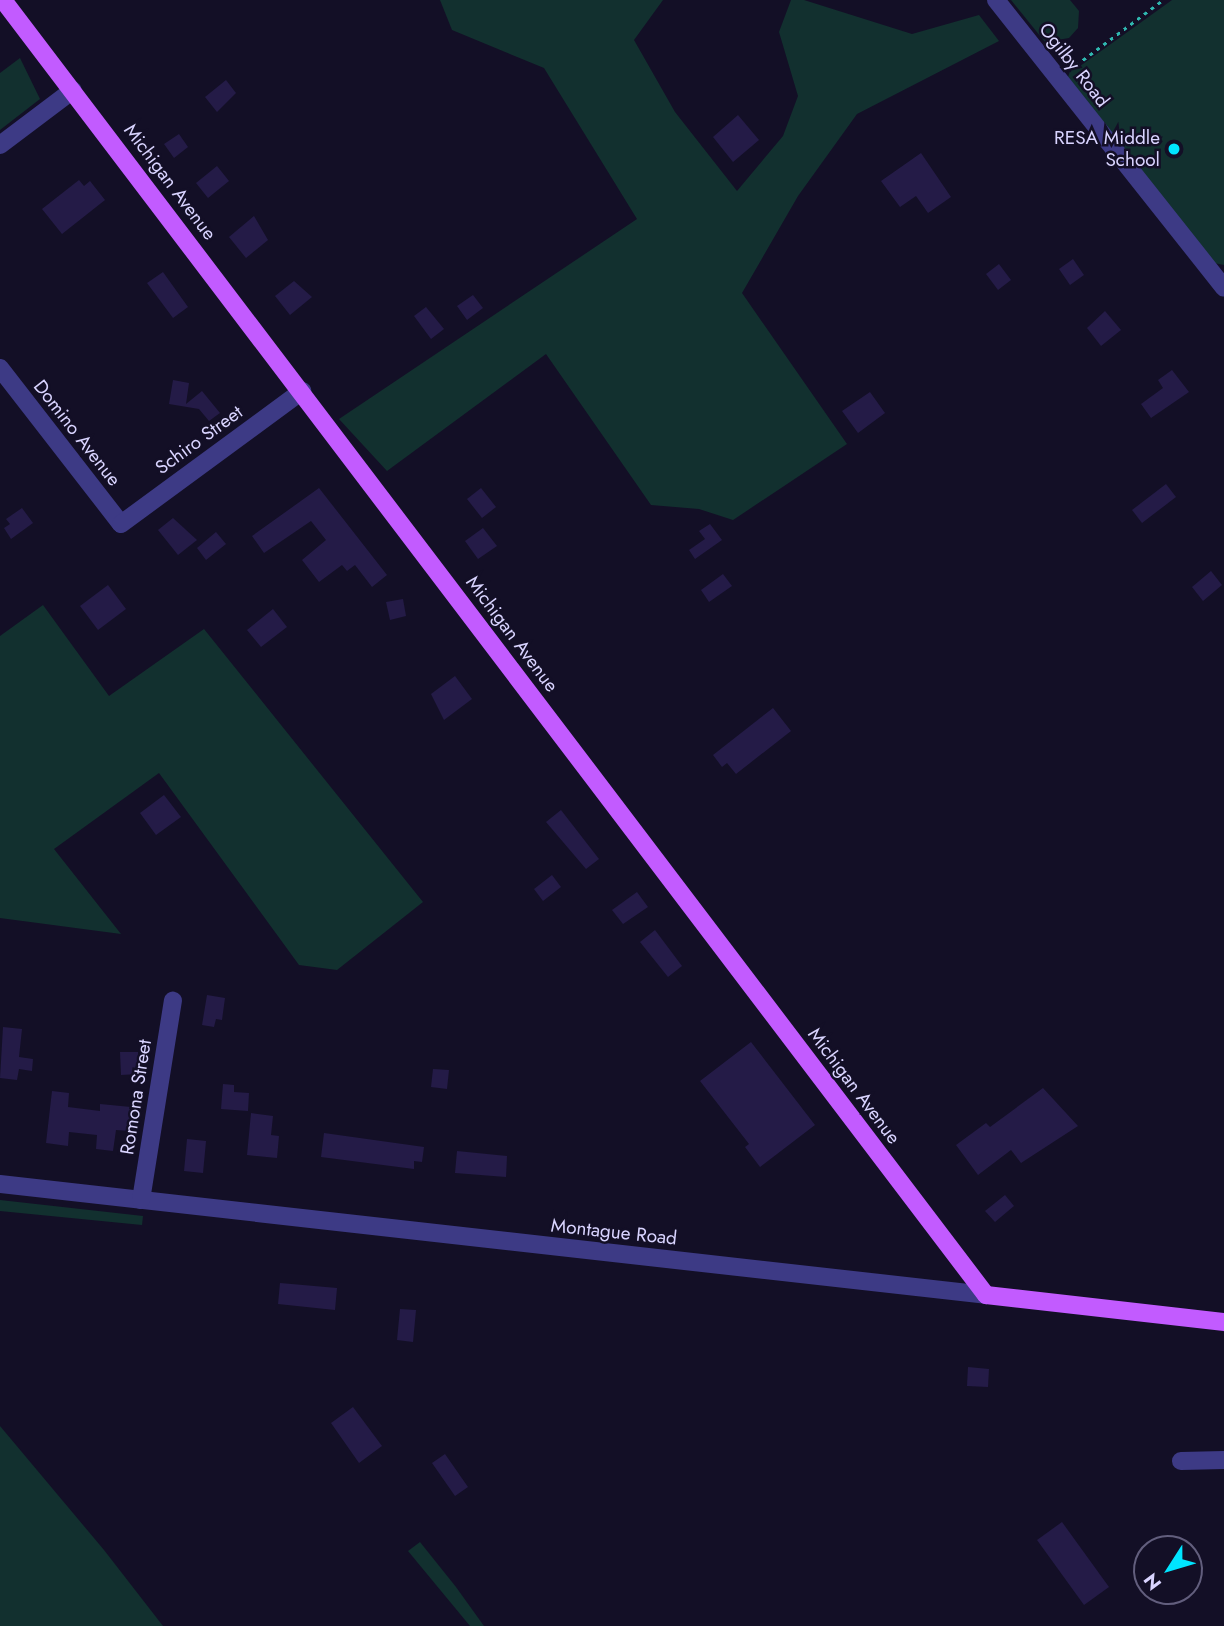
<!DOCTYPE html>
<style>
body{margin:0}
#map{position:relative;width:1224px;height:1626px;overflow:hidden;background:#130f26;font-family:Jost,sans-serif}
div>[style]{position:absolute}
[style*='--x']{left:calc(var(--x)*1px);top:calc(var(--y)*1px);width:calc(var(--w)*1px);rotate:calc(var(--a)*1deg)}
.green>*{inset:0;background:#12302f}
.building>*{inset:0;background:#241b47}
.path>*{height:2.5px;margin-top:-1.25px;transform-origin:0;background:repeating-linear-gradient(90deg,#2fb8b0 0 3.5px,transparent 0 8.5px)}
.minor>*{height:18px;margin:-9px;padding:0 9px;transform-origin:9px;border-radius:9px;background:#3d3a85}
.major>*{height:18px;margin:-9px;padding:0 9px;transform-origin:9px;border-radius:9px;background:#c25bff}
.dots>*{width:19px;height:19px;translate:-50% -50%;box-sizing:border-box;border:4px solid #130f26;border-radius:50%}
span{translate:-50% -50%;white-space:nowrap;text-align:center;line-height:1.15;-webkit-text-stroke:5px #130f26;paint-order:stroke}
.street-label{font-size:19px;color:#d9d4ff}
.poi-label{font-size:19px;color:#d9d4ff}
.right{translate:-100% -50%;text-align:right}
.north{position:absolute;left:1133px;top:1535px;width:70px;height:70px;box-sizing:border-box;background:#130f26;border:2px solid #625e7d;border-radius:50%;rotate:233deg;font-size:19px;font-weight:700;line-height:28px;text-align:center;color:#d9d4ff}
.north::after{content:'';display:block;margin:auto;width:24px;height:32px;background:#00e5ff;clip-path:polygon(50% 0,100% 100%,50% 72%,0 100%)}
</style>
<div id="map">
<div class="green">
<i style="clip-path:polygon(440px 0,663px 0,634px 40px,675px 112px,737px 191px,783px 136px,798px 96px,779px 32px,791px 0,804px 0,912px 34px,979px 15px,999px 41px,857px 114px,798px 196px,742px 293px,847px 444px,733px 520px,699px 509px,651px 505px,546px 354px,387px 471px,339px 419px,637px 219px,544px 68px,452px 30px)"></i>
<i style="clip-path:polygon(1011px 0,1070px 0,1079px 11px,1078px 28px,1069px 38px,1045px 42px)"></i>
<i style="clip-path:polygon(1172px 0,1224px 0,1224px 265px,1214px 263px,1068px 77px,1072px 65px,1076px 69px)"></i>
<i style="clip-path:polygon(20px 58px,40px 99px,0 130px,0 73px)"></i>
<i style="clip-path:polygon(43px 605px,109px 696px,204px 629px,423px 902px,337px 970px,299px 965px,159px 773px,54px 849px,121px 934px,0 918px,0 636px)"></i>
<i style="clip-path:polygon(0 1200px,143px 1216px,142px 1225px,0 1211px)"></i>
<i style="clip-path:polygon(0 1426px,104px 1550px,163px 1626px,0 1626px)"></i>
<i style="clip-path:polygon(420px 1542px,456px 1587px,484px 1626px,470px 1626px,408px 1551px)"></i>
</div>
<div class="building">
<i style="clip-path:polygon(226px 80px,236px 93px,217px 112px,205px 97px)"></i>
<i style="clip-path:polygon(738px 115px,759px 140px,733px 162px,713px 137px)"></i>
<i style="clip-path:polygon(179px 134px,188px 147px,174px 158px,164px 144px)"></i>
<i style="clip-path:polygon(921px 153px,951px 197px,928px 213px,916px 196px,900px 207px,881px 181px)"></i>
<i style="clip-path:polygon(217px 166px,229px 181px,208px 198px,196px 183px)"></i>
<i style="clip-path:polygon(79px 180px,84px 186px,90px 181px,105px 200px,62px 234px,42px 209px)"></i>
<i style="clip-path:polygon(254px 216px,268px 240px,246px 258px,229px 237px)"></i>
<i style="clip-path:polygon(1073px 259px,1084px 275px,1070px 285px,1059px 269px)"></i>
<i style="clip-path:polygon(999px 264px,1011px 280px,998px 290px,986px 274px)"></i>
<i style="clip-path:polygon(163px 272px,188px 307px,173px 318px,147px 283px)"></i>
<i style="clip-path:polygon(294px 281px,312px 297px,290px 315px,275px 296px)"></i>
<i style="clip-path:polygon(473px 295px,483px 308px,467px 320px,457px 306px)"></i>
<i style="clip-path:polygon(426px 307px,444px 329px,431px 339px,414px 316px)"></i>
<i style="clip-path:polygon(1105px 311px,1121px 330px,1101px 346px,1087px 328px)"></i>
<i style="clip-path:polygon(1172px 370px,1189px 392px,1151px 418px,1141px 404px,1163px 388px,1158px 380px)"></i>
<i style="clip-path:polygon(173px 380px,189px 383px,186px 404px,202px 391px,220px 413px,209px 421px,199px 409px,169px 404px)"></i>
<i style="clip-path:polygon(870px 392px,885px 413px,858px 433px,842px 411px)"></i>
<i style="clip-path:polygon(1166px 484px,1176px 497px,1142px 523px,1132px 510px)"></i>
<i style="clip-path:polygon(319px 488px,387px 575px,372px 587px,355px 565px,347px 571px,342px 565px,319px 582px,302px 560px,326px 540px,311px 521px,264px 553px,252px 536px)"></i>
<i style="clip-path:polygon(481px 488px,496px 507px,482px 518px,467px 499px)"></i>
<i style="clip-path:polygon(22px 508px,33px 523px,11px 539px,4px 528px,10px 524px,6px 519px)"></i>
<i style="clip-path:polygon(173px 518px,197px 540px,178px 555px,158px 530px)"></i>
<i style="clip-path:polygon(710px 524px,722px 540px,695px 559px,689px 550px,705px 539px,699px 531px)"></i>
<i style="clip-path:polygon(483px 528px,497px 546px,478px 559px,465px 541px)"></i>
<i style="clip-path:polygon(216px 532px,226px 544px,206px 560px,197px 548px)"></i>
<i style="clip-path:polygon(1211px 571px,1222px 585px,1203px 601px,1192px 587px)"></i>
<i style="clip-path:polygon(723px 574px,732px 586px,709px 602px,701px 590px)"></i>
<i style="clip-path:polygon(108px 585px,126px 609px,98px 630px,80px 606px)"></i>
<i style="clip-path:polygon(403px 599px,406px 616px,390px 620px,386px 602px)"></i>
<i style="clip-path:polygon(273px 609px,287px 627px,261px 647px,247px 630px)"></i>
<i style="clip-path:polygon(455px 676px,472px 699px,444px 720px,431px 694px)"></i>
<i style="clip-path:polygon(773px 708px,791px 731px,736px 774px,727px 763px,722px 767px,713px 755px)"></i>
<i style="clip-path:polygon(164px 795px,181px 817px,156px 835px,140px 813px)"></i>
<i style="clip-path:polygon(561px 810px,599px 859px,586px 869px,546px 822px)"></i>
<i style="clip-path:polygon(552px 875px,561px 887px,543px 901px,534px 889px)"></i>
<i style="clip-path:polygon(637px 892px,648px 907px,623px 924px,612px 910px)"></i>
<i style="clip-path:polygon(655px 930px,682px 966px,668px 977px,640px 942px)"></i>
<i style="clip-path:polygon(207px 995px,225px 998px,222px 1020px,216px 1019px,214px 1027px,202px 1025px)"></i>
<i style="clip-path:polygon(3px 1027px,22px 1029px,19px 1057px,33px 1059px,32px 1071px,19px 1069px,17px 1080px,0 1078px)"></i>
<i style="clip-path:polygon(751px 1042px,815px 1125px,760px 1167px,745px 1147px,749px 1144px,700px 1081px)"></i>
<i style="clip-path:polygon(120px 1052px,138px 1052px,138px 1074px,121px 1075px)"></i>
<i style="clip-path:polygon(433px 1069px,449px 1070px,447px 1089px,431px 1087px)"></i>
<i style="clip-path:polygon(223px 1084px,234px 1085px,234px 1092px,249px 1093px,248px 1111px,221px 1109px)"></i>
<i style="clip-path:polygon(1043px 1088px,1078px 1126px,1021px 1163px,1011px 1150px,978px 1175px,956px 1145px,986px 1123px,990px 1127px)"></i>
<i style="clip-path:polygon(52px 1091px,69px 1093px,68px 1107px,100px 1111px,100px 1104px,131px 1107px,129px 1131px,116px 1130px,113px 1151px,96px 1149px,97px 1135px,69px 1132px,68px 1146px,46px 1143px)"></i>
<i style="clip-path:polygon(251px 1113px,273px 1116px,271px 1135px,279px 1136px,277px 1158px,247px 1155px)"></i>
<i style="clip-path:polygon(324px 1133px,424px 1147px,422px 1162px,414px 1161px,414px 1169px,321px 1157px)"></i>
<i style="clip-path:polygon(187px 1139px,206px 1141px,203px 1173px,184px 1171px)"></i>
<i style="clip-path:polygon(457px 1151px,507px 1156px,506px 1177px,455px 1173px)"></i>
<i style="clip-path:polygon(1005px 1195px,1014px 1206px,995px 1222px,985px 1211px)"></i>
<i style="clip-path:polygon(280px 1283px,337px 1288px,335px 1310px,278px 1304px)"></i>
<i style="clip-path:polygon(400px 1309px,416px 1310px,413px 1342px,397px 1340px)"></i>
<i style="clip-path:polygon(968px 1367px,989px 1369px,988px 1387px,967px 1386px)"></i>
<i style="clip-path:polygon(353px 1407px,382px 1446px,359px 1463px,331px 1423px)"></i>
<i style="clip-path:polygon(445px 1454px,468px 1487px,455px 1496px,432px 1463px)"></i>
<i style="clip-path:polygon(1062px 1522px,1109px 1587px,1084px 1605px,1037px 1540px)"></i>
</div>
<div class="path">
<i style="--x:1076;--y:65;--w:109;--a:-36.8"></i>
</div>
<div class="minor">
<i style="--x:996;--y:0;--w:367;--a:51.6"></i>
<i style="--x:0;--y:145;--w:91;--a:-37"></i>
<i style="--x:0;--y:368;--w:197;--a:52.2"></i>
<i style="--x:121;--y:524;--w:225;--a:-36.3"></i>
<i style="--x:0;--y:1184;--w:992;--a:6.42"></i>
<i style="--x:141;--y:1200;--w:202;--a:-80.9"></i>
<i style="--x:1181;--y:1461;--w:43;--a:-1.3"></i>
</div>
<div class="major">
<i style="--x:3;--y:0;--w:1626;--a:52.8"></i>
<i style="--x:986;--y:1295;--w:240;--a:6.5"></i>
</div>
<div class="dots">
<i style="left:1174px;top:149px;background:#00e5ff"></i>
</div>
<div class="street-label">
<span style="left:1074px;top:65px;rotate:52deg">Ogilby Road</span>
<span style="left:170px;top:182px;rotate:53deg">Michigan Avenue</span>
<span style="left:77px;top:433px;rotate:52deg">Domino Avenue</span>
<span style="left:199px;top:440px;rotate:-36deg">Schiro Street</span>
<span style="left:512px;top:634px;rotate:53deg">Michigan Avenue</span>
<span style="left:854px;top:1086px;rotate:53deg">Michigan Avenue</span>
<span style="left:136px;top:1097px;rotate:-81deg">Romona Street</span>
<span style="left:614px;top:1232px;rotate:6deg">Montague Road</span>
</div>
<div class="poi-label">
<span class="right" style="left:1160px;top:149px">RESA Middle<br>School</span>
</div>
<div class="north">N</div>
</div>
